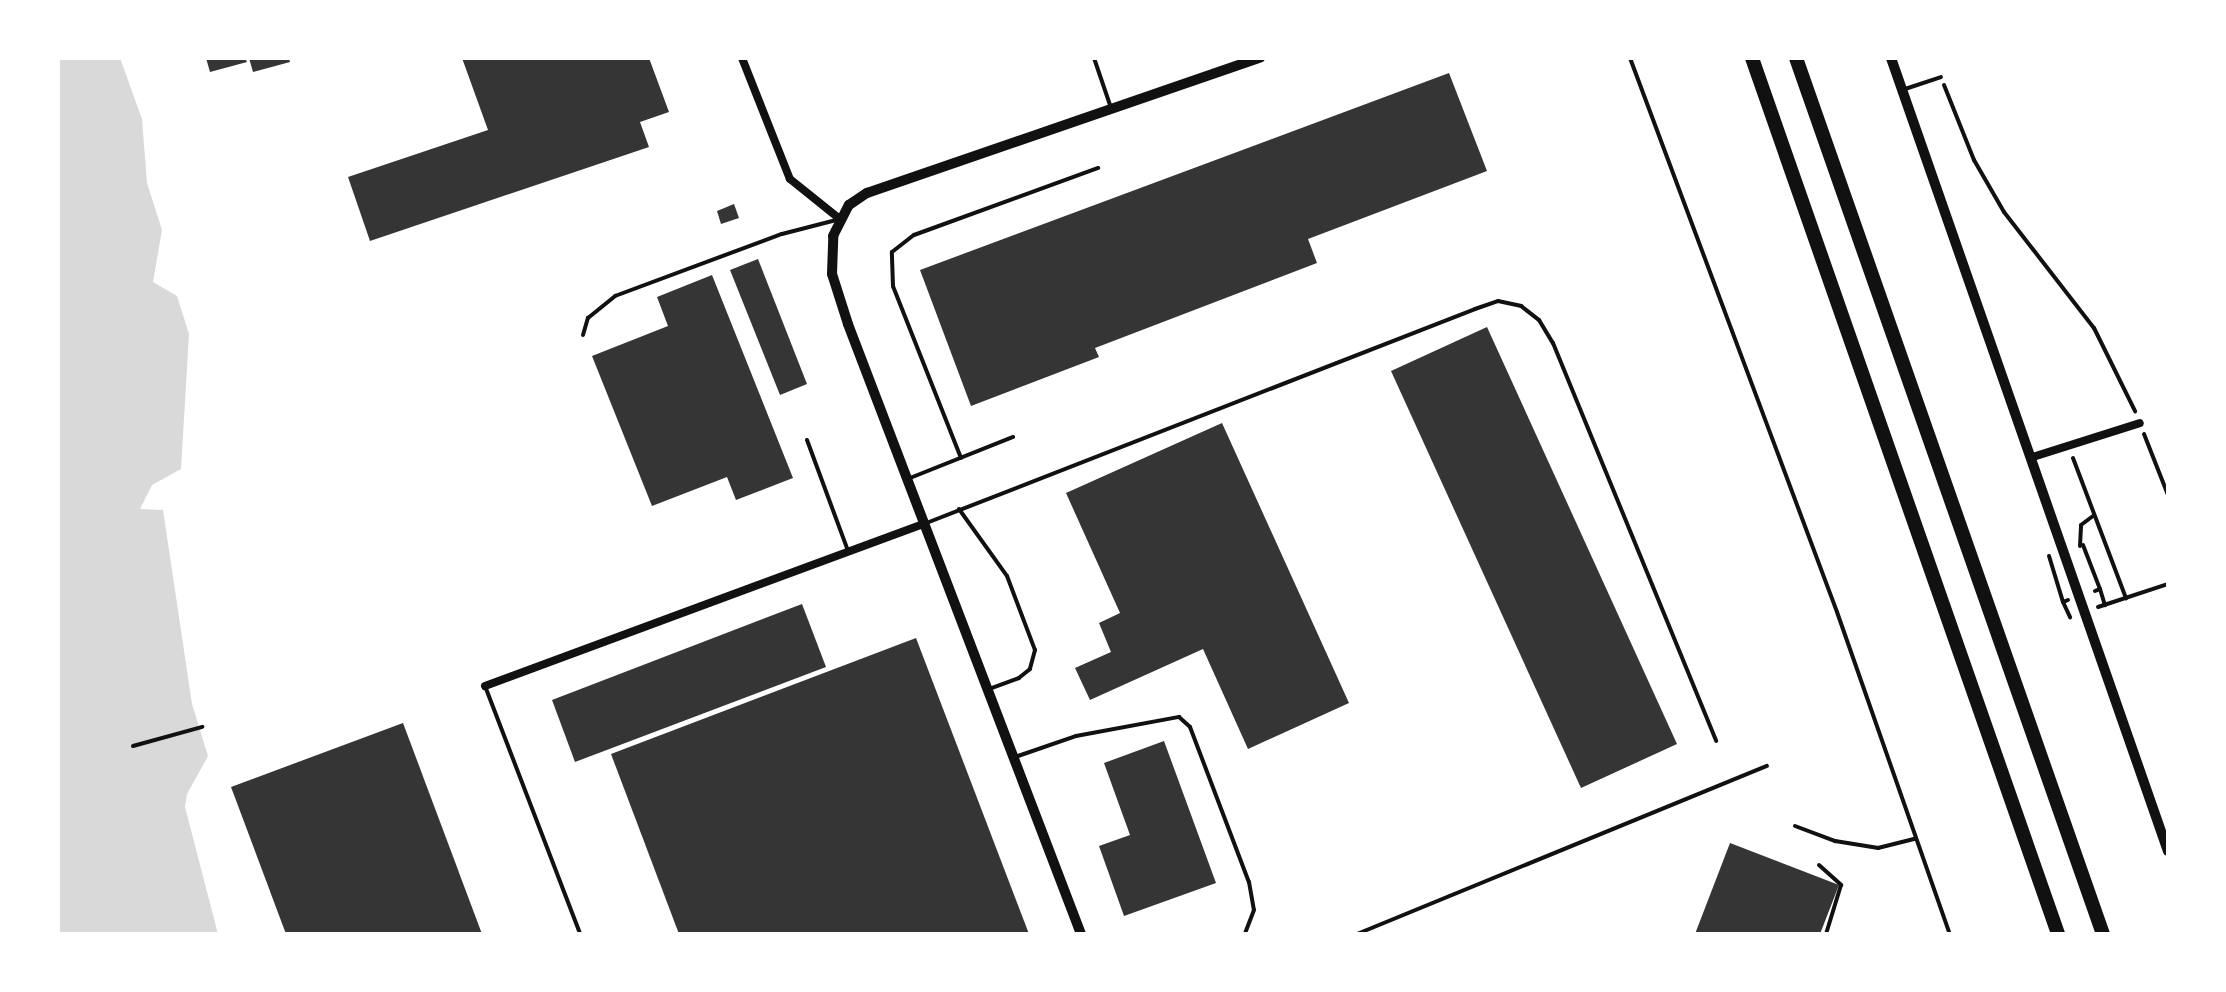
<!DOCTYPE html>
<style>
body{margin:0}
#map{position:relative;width:2226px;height:992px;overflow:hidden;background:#fff;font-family:"Source Sans 3",sans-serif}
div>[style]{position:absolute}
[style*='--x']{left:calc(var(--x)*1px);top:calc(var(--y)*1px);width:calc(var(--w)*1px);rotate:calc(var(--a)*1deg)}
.water>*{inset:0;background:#d9d9d9}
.building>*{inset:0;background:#353535}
.path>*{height:4px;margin:-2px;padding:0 2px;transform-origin:2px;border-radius:2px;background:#111}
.service>*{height:4px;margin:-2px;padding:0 2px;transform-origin:2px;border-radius:2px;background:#111}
.minor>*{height:8px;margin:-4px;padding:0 4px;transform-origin:4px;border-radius:4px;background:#111}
.tertiary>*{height:10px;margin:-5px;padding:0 5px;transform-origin:5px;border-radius:5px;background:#111}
.motorway>*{height:14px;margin:-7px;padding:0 7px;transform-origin:7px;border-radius:7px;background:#111}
span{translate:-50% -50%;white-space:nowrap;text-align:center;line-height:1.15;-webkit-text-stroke:8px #fff;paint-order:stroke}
.frame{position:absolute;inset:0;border:60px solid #fff;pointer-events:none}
</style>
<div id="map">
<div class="water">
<i style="clip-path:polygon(58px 58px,120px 58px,142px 119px,147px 183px,162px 230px,153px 282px,177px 296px,189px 334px,181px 469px,152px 485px,140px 509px,163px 510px,192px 704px,208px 756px,187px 794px,185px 807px,218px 934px,58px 934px)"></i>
</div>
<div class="building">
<i style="clip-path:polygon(206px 58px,245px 58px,247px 62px,210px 72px)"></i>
<i style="clip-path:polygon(249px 58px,289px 58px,290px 62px,253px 72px)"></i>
<i style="clip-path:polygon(462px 58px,649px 58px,669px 112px,640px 122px,649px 147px,370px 241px,348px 177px,488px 130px)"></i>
<i style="clip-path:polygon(1449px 73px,1487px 171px,1308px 239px,1317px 263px,1095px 348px,1099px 357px,971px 406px,920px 270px)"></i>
<i style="clip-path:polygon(734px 204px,739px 218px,721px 224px,717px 211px)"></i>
<i style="clip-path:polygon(758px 259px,807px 384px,780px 395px,730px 270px)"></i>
<i style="clip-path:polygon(712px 275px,793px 478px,736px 500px,727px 477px,652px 506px,592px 356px,668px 326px,657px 297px)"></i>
<i style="clip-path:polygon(1487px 327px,1677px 744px,1581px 788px,1391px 371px)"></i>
<i style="clip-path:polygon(1222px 423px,1349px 703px,1248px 749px,1203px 649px,1090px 700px,1075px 668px,1111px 652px,1099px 623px,1120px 613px,1066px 493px)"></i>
<i style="clip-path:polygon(802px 604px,826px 667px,575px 762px,552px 700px)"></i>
<i style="clip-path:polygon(916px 638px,1029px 934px,679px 934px,611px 754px)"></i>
<i style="clip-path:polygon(403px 723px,482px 934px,286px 934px,231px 787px)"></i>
<i style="clip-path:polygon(1164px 741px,1216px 883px,1124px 916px,1099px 846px,1130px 835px,1104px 763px)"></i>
<i style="clip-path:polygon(1730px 843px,1839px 885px,1820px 934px,1695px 934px)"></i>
</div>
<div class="path">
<i style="--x:1630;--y:58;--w:591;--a:69.51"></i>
<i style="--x:1837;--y:612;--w:341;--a:70.7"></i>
<i style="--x:1944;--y:85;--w:81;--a:68.2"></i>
<i style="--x:1974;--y:160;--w:60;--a:60"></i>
<i style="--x:2004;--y:212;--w:147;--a:52.2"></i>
<i style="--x:2094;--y:328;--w:93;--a:63.7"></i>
<i style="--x:2144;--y:434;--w:66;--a:68.5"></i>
<i style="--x:2073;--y:458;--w:150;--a:69.3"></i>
<i style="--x:2083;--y:545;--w:47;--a:68.9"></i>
<i style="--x:2080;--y:546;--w:21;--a:-87"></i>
<i style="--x:2081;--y:525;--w:15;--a:-37"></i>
<i style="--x:2049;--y:556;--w:48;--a:73.1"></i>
<i style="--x:2095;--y:591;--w:5;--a:-22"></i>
<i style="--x:2100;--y:589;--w:17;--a:73"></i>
<i style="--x:2068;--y:600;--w:5;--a:158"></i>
<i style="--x:2063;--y:602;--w:17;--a:65"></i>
<i style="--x:2098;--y:607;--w:74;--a:-18.2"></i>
<i style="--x:133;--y:746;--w:72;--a:-15.4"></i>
<i style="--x:1795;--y:826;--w:43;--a:20.6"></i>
<i style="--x:1835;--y:841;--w:44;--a:9.2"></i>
<i style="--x:1878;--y:848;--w:38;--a:-14"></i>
</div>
<div class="service">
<i style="--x:1094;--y:58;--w:53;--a:71.2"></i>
<i style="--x:1902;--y:90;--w:41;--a:-18.4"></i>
<i style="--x:583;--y:335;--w:18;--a:-74"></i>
<i style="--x:588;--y:318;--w:35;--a:-39"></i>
<i style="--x:615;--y:296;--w:178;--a:-20.4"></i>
<i style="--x:782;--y:234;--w:60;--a:-14.5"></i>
<i style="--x:807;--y:440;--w:118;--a:69.7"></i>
<i style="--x:961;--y:458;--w:185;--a:-111.6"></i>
<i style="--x:893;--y:286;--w:34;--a:-92"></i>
<i style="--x:892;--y:252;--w:28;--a:-38"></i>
<i style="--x:914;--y:235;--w:196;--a:-20"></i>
<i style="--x:910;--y:478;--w:111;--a:-21.7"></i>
<i style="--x:959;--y:509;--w:82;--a:54.4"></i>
<i style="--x:1007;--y:576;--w:79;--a:69.3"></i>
<i style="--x:1035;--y:650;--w:20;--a:105"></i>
<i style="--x:1030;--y:669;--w:14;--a:141"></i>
<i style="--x:1019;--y:678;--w:30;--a:160"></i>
<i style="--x:929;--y:522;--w:586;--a:-21.31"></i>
<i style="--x:1475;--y:309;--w:24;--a:-19"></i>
<i style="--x:1498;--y:301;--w:24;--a:12"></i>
<i style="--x:1521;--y:306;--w:23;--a:38"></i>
<i style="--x:1539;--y:320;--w:27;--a:59"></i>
<i style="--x:1553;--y:343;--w:430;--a:67.7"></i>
<i style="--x:485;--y:686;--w:266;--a:69"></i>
<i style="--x:1018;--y:756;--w:61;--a:-19"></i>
<i style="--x:1076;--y:736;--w:105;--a:-10.5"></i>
<i style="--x:1179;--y:717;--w:15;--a:42"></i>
<i style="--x:1190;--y:727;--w:166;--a:69.2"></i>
<i style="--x:1249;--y:882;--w:28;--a:80"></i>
<i style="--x:1254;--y:910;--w:26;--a:111"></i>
<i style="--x:1819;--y:865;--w:30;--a:42"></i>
<i style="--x:1841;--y:885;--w:51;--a:107"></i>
<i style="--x:1357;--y:934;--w:443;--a:-22.3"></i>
</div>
<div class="minor">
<i style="--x:742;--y:58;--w:130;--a:68.4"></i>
<i style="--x:790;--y:179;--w:64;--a:38.7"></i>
<i style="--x:2033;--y:457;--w:112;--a:-17.6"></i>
<i style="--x:485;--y:686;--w:468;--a:-20.3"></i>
</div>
<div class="tertiary">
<i style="--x:1891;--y:58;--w:840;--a:70.75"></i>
<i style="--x:1081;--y:934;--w:653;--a:-110.91"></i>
<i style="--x:848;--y:324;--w:52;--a:-107.7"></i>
<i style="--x:832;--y:274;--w:38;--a:-88"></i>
<i style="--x:833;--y:236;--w:35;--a:-63"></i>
<i style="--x:849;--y:205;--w:22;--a:-34"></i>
<i style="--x:867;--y:193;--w:416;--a:-19"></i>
</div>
<div class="motorway">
<i style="--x:1752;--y:58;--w:928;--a:70.74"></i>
<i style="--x:1796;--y:58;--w:928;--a:70.69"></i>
</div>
<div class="frame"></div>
</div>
